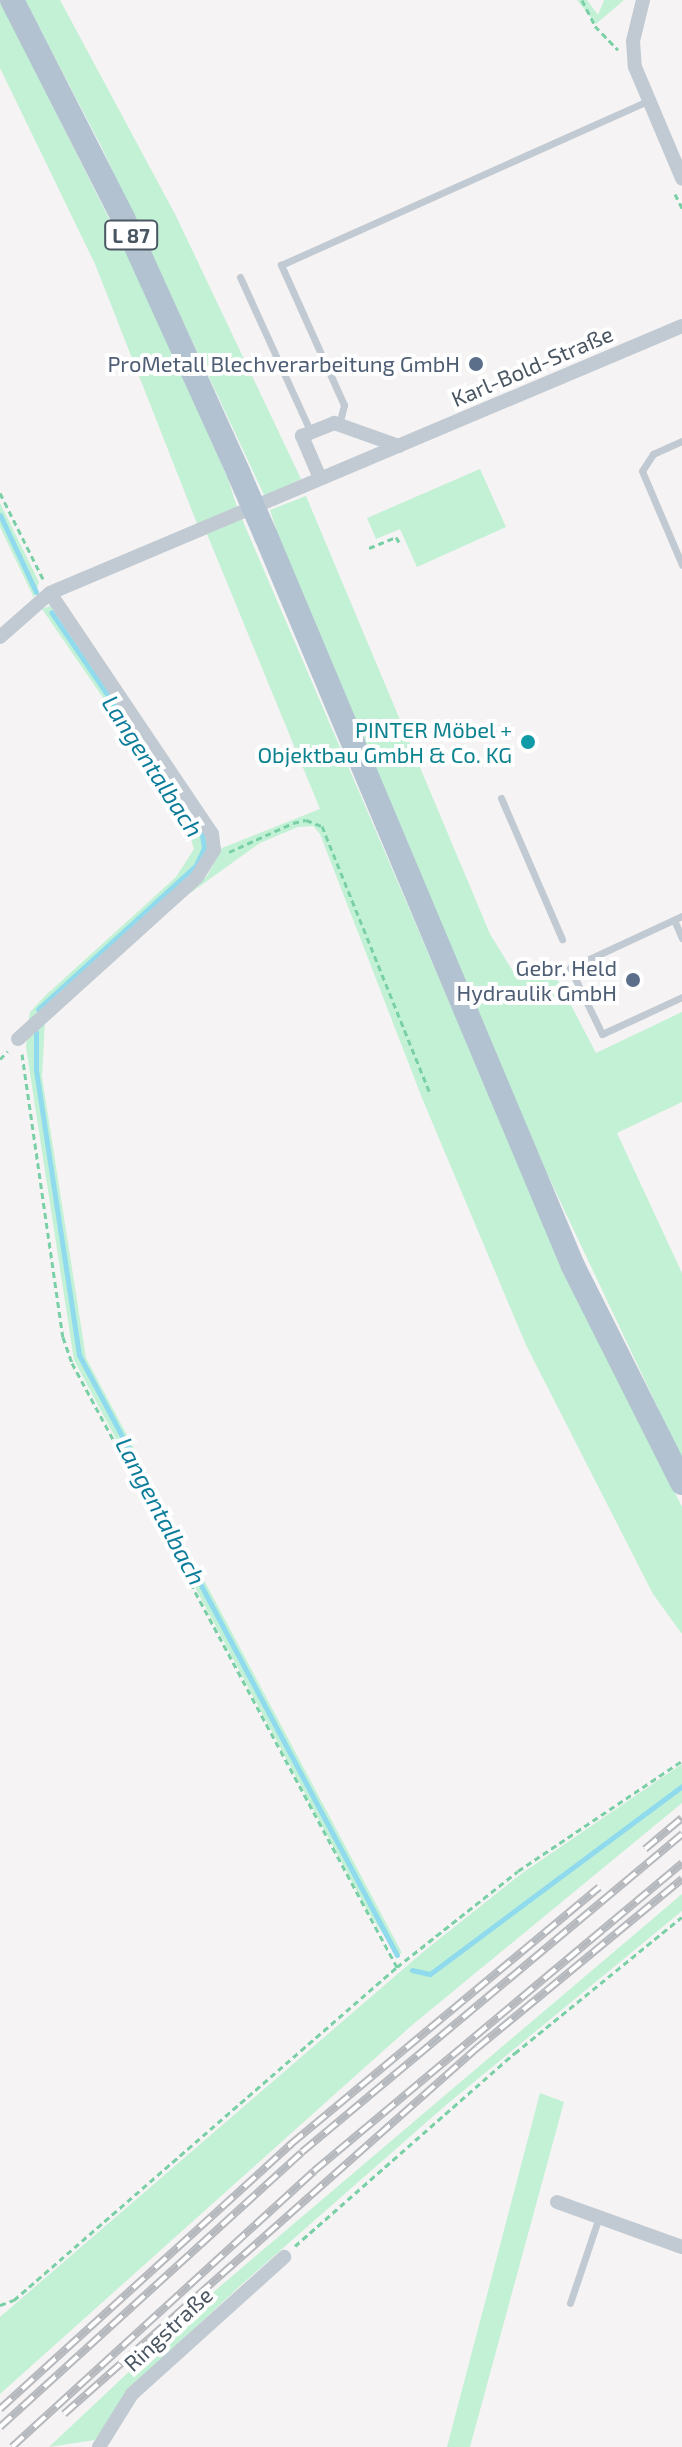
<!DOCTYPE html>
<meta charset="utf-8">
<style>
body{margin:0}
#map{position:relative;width:682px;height:2447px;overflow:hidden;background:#f5f3f3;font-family:"Exo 2",sans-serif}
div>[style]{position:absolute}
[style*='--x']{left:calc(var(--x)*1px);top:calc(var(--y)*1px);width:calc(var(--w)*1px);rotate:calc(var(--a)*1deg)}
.green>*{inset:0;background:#c3f1d5}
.stream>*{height:5px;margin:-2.5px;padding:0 2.5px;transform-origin:2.5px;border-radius:2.5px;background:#90daee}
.path>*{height:3px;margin-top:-1.5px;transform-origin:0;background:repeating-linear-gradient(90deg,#7ad0a6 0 6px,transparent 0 10px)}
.service>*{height:7px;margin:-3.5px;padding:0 3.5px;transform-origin:3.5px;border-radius:3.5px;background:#c1cad2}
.minor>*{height:14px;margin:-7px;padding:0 7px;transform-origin:7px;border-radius:7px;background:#c1cad2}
.primary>*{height:24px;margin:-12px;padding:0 12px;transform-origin:12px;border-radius:12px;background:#b3c2d1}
.rail>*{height:8px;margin-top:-4px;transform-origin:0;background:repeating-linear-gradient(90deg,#fff 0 15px,#b5b8bd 0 30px);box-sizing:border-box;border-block:2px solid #b5b8bd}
.primary-bridge>*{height:24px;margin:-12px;padding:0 12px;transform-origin:12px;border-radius:12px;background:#b3c2d1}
.dots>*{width:22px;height:22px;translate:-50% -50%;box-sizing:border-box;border:4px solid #fff;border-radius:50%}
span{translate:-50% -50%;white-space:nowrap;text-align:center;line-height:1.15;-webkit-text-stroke:8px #fff;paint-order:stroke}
.shield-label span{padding:2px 6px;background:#fff;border:2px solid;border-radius:6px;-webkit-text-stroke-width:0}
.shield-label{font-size:20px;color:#4a5661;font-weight:700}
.service-label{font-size:22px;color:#4e5e75}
.right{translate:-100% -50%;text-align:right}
.street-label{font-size:22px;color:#4a5661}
.culture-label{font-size:22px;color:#0d838f}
.water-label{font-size:24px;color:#0c7c9b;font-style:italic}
</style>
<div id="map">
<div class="green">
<i style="clip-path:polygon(25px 0,60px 0,176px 216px,301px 479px,265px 497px,101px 146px)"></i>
<i style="clip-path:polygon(577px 0,587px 0,598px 15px,604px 0,624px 0,596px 24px)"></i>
<i style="clip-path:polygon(0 1px,145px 290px,228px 479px,237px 507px,198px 526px,95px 264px,0 68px)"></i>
<i style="clip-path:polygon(480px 469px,506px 527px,417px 567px,400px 529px,376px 539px,367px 518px)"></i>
<i style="clip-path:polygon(306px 496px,490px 934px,517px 978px,550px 965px,596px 1053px,682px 1012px,682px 1102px,617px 1133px,682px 1273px,682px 1459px,526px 1129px,277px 532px,270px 510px)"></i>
<i style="clip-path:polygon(0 503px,39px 582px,34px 598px,0 527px)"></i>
<i style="clip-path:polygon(242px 519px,550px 1237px,682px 1507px,682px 1634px,653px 1594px,526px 1345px,422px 1098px,320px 834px,313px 826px,298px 827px,260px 843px,182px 899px,207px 876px,222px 848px,320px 809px,207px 534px)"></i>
<i style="clip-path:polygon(50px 606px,205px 831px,209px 851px,206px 861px,28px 1023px,30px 1012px,46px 995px,176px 877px,194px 849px,183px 814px,42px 609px)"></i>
<i style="clip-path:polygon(45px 1021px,42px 1077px,86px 1358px,402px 1953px,397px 1955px,367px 1910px,74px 1360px,26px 1047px,27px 1038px)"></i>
<i style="clip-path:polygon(682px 1764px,682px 1803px,411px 2026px,0 2394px,0 2317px,423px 1952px,521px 1874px)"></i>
<i style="clip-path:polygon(682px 1894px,682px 1911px,446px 2105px,241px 2285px,133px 2386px,95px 2440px,49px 2447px,217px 2289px)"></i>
<i style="clip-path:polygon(540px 2093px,564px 2102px,470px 2447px,447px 2447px)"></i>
</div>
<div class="stream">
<i style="--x:0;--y:515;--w:85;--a:64.9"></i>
<i style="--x:38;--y:1009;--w:214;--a:-42.3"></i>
<i style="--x:196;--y:865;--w:19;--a:-65"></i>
<i style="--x:204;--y:848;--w:14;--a:-98"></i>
<i style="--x:202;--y:834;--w:268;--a:-124.2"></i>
<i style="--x:36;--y:1032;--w:38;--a:90"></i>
<i style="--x:36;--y:1070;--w:288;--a:81.4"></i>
<i style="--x:79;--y:1355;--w:679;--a:62.08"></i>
<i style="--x:412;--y:1970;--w:18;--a:13"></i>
<i style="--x:430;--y:1974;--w:314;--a:-36.7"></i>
</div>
<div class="path">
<i style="--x:582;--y:0;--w:29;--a:63"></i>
<i style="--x:595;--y:26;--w:33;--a:46"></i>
<i style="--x:675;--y:194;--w:16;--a:63"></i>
<i style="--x:0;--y:493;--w:96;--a:63.4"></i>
<i style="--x:369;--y:548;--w:29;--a:-22"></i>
<i style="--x:396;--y:537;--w:6;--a:59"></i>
<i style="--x:229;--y:852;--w:70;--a:-24.4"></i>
<i style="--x:293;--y:823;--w:13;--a:-13"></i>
<i style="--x:306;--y:820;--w:17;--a:21"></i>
<i style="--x:322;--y:826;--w:286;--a:68"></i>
<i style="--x:22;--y:1054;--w:286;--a:81.8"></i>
<i style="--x:63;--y:1337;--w:28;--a:71"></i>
<i style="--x:72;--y:1363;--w:686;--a:61.72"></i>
<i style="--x:0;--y:1059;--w:11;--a:-45"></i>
<i style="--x:295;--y:2246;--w:293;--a:-41.3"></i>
<i style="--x:515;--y:2053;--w:215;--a:-39.2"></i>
<i style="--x:0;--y:2305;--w:15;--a:-20"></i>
<i style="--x:14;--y:2300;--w:508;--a:-41.01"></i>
<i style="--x:397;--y:1967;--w:154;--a:-38.4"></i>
<i style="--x:518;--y:1871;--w:197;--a:-33.9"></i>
</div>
<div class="service">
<i style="--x:240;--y:277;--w:171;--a:65.5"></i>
<i style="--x:339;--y:425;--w:21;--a:-76"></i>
<i style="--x:344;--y:405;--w:154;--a:-114.2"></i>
<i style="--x:281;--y:265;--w:400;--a:-24.1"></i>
<i style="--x:682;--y:441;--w:32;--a:156"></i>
<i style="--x:653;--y:454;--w:20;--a:123"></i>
<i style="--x:642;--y:471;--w:102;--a:66.9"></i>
<i style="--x:501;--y:798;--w:154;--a:66.6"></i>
<i style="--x:682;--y:916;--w:123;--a:155.1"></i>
<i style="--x:570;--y:968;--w:73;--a:64.1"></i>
<i style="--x:602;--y:1034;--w:88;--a:-24.8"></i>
<i style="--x:674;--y:920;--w:20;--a:66"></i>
<i style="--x:570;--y:2303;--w:91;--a:-71.4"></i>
</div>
<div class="minor">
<i style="--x:643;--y:0;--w:42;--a:103.7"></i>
<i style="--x:633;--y:41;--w:26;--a:86"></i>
<i style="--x:635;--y:67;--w:121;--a:67.1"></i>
<i style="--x:320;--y:478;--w:46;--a:-113.2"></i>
<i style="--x:302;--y:436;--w:35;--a:-22"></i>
<i style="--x:334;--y:423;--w:69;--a:19.5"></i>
<i style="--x:0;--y:637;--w:67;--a:-41.3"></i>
<i style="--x:50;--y:593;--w:686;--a:-22.9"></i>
<i style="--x:18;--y:1039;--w:241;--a:-42.1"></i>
<i style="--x:197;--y:877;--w:32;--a:-58"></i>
<i style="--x:214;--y:850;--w:16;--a:-97"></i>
<i style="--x:212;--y:834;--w:290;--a:-123.9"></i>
<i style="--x:557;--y:2202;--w:133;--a:19.8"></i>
<i style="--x:99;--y:2447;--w:62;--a:-58.1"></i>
<i style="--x:132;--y:2394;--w:205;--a:-42"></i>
</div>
<div class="primary">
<i style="--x:12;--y:0;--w:245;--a:63"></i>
<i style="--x:123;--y:218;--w:281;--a:65.6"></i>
<i style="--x:266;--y:536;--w:792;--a:67.19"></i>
<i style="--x:573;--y:1266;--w:243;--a:63.3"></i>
</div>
<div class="rail">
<i style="--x:645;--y:1849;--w:48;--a:-40"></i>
<i style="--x:0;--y:2409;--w:394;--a:-42.3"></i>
<i style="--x:291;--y:2144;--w:401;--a:-39.8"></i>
<i style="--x:64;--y:2414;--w:552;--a:-41.55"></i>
<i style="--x:477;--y:2048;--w:266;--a:-39.5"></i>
<i style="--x:0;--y:2427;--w:408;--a:-42.3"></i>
<i style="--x:302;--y:2152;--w:496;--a:-39.9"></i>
<i style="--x:12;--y:2447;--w:409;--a:-42.4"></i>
<i style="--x:314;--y:2171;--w:480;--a:-39.9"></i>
</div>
<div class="primary-bridge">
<i style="--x:239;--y:474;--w:68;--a:66.5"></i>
</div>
<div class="dots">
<i style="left:476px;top:364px;background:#5c6f8a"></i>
<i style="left:528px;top:742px;background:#0f9aa8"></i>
<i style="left:633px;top:980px;background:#5c6f8a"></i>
</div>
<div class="shield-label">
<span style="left:131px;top:235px">L 87</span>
</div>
<div class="service-label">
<span class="right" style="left:460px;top:364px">ProMetall Blechverarbeitung GmbH</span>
<span class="right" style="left:617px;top:980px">Gebr. Held<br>Hydraulik GmbH</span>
</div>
<div class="street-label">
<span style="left:532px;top:366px;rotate:-23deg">Karl-Bold-Straße</span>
<span style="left:168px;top:2329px;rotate:-43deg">Ringstraße</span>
</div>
<div class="culture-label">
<span class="right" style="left:512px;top:742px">PINTER Möbel +<br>Objektbau GmbH &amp; Co. KG</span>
</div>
<div class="water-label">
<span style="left:153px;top:766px;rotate:57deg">Langentalbach</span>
<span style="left:161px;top:1511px;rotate:62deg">Langentalbach</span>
</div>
</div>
